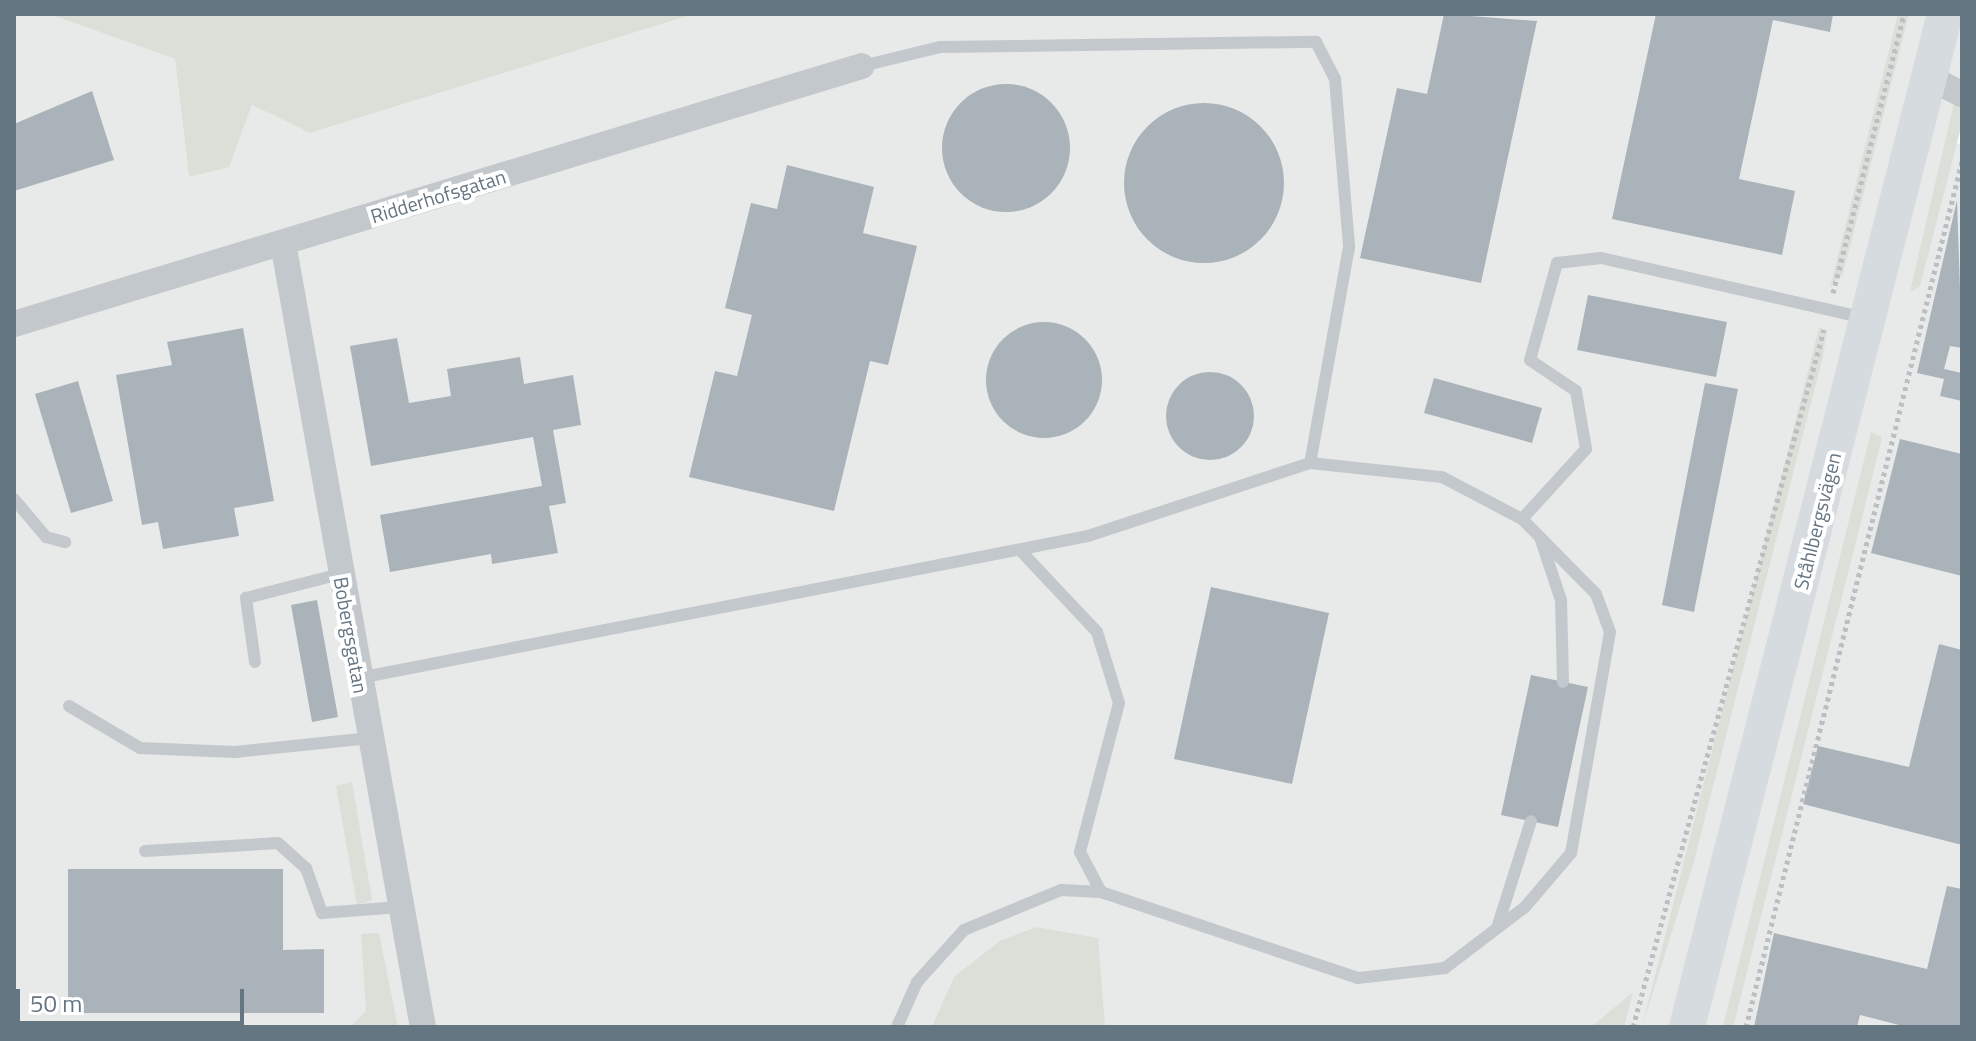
<!DOCTYPE html>
<meta charset="utf-8">
<style>
body{margin:0}
#map{position:relative;width:1976px;height:1041px;overflow:hidden;background:#fafaf8;font-family:"Titillium Web",sans-serif}
div>[style]{position:absolute}
[style*='--x']{left:calc(var(--x)*1px);top:calc(var(--y)*1px);width:calc(var(--w)*1px);rotate:calc(var(--a)*1deg)}
.built>*{inset:0;background:#e8e9e9}
.green>*{inset:0;background:#dadfd7}
.building>*{inset:0;background:#aab3b9}
.round{border-radius:50%}
.path>*{height:5px;margin-top:-2.5px;transform-origin:0;background:repeating-linear-gradient(90deg,#bbbfc2 0 4px,transparent 0 8px)}
.lane>*{height:12px;margin:-6px;padding:0 6px;transform-origin:6px;border-radius:6px;background:#c3c8cc}
.street>*{height:26px;margin:-13px;padding:0 13px;transform-origin:13px;border-radius:13px;background:#c3c8cc}
.secondary>*{height:36px;margin:-18px;padding:0 18px;transform-origin:18px;border-radius:18px;background:#d6dbdf}
span{translate:-50% -50%;white-space:nowrap;text-align:center;line-height:1.15;-webkit-text-stroke:8px #fff;paint-order:stroke}
.street-label{font-size:20px;color:#657683}
.frame{position:absolute;inset:0;border:16px solid #657683;pointer-events:none}
.scale{position:absolute;left:16px;top:989px;width:228px;height:36px;box-sizing:border-box;border:4px solid #657683;border-top:0;padding-left:10px;font-size:24px;line-height:28px;white-space:nowrap;color:#657683;-webkit-text-stroke:6px #fff;paint-order:stroke}
</style>
<div id="map">
<div class="built">
<i style="clip-path:polygon(14px 14px,49px 14px,175px 59px,189px 177px,229px 166px,252px 105px,310px 133px,694px 14px,1962px 14px,1962px 68px,1945px 142px,1962px 144px,1962px 1027px,14px 1027px)"></i>
</div>
<div class="green">
<i style="clip-path:polygon(49px 14px,694px 14px,310px 133px,252px 105px,229px 167px,189px 177px,175px 59px)"></i>
<i style="clip-path:polygon(1898px 14px,1909px 14px,1843px 274px,1830px 288px)"></i>
<i style="clip-path:polygon(1962px 68px,1960px 131px,1920px 286px,1910px 292px)"></i>
<i style="clip-path:polygon(1819px 328px,1827px 330px,1823px 356px,1693px 865px,1642px 1027px)"></i>
<i style="clip-path:polygon(1871px 432px,1882px 437px,1869px 490px,1733px 1027px,1723px 1027px)"></i>
<i style="clip-path:polygon(352px 782px,372px 900px,357px 905px,336px 786px)"></i>
<i style="clip-path:polygon(1036px 927px,1098px 938px,1105px 1027px,932px 1027px,954px 977px,1000px 941px)"></i>
<i style="clip-path:polygon(379px 933px,398px 1027px,350px 1027px,366px 1011px,361px 934px)"></i>
<i style="clip-path:polygon(1633px 992px,1624px 1027px,1591px 1027px)"></i>
</div>
<div class="building">
<i style="clip-path:polygon(1444px 14px,1537px 21px,1481px 283px,1360px 258px,1397px 88px,1427px 94px)"></i>
<i style="clip-path:polygon(1656px 14px,1833px 14px,1830px 32px,1773px 20px,1739px 179px,1795px 191px,1782px 255px,1612px 219px)"></i>
<i class="round" style="left:942px;top:84px;width:128px;height:128px"></i>
<i style="clip-path:polygon(92px 91px,114px 160px,14px 191px,14px 124px)"></i>
<i class="round" style="left:1124px;top:103px;width:160px;height:160px"></i>
<i style="clip-path:polygon(787px 165px,874px 187px,863px 233px,917px 246px,888px 365px,870px 361px,834px 511px,689px 477px,715px 371px,737px 376px,752px 315px,725px 308px,751px 203px,777px 209px)"></i>
<i style="clip-path:polygon(1957px 200px,1962px 348px,1950px 346px,1944px 369px,1962px 373px,1962px 401px,1940px 396px,1944px 379px,1917px 373px)"></i>
<i style="clip-path:polygon(1588px 295px,1727px 322px,1716px 377px,1577px 350px)"></i>
<i class="round" style="left:986px;top:322px;width:116px;height:116px"></i>
<i style="clip-path:polygon(243px 328px,274px 501px,234px 508px,239px 536px,163px 549px,158px 522px,142px 525px,116px 375px,172px 365px,167px 342px)"></i>
<i style="clip-path:polygon(397px 338px,409px 403px,451px 396px,447px 369px,520px 357px,524px 384px,573px 375px,581px 425px,553px 430px,566px 503px,549px 506px,558px 553px,492px 564px,491px 554px,390px 572px,380px 515px,542px 486px,533px 437px,371px 466px,350px 346px)"></i>
<i class="round" style="left:1166px;top:372px;width:88px;height:88px"></i>
<i style="clip-path:polygon(1434px 378px,1542px 408px,1532px 443px,1424px 413px)"></i>
<i style="clip-path:polygon(78px 381px,113px 501px,71px 513px,35px 394px)"></i>
<i style="clip-path:polygon(1705px 383px,1738px 389px,1694px 612px,1662px 605px)"></i>
<i style="clip-path:polygon(1900px 439px,1962px 454px,1962px 576px,1871px 553px)"></i>
<i style="clip-path:polygon(1211px 587px,1329px 613px,1292px 784px,1174px 759px)"></i>
<i style="clip-path:polygon(317px 600px,338px 717px,312px 722px,291px 605px)"></i>
<i style="clip-path:polygon(1939px 644px,1962px 650px,1962px 845px,1803px 804px,1818px 746px,1909px 767px)"></i>
<i style="clip-path:polygon(1531px 675px,1588px 687px,1558px 827px,1501px 815px)"></i>
<i style="clip-path:polygon(68px 869px,283px 869px,283px 950px,324px 949px,324px 1013px,68px 1013px)"></i>
<i style="clip-path:polygon(1947px 886px,1962px 889px,1962px 1027px,1907px 1027px,1860px 1015px,1857px 1027px,1754px 1027px,1774px 933px,1927px 969px)"></i>
</div>
<div class="path">
<i style="--x:1833;--y:293;--w:288;--a:-75.7"></i>
<i style="--x:1633;--y:1027;--w:723;--a:-74.68"></i>
<i style="--x:1746;--y:1027;--w:893;--a:-75.99"></i>
</div>
<div class="lane">
<i style="--x:862;--y:66;--w:80;--a:-13.7"></i>
<i style="--x:940;--y:47;--w:376;--a:-0.8"></i>
<i style="--x:1316;--y:42;--w:42;--a:62.8"></i>
<i style="--x:1335;--y:79;--w:169;--a:85.2"></i>
<i style="--x:1349;--y:247;--w:219;--a:100.2"></i>
<i style="--x:14;--y:499;--w:50;--a:49.9"></i>
<i style="--x:46;--y:537;--w:20;--a:15"></i>
<i style="--x:1522;--y:519;--w:95;--a:-47.6"></i>
<i style="--x:1586;--y:449;--w:59;--a:-99.8"></i>
<i style="--x:1576;--y:391;--w:55;--a:-146"></i>
<i style="--x:1530;--y:360;--w:101;--a:-74.4"></i>
<i style="--x:1557;--y:263;--w:44;--a:-6.5"></i>
<i style="--x:1601;--y:258;--w:271;--a:12.8"></i>
<i style="--x:1541;--y:540;--w:63;--a:71.6"></i>
<i style="--x:1561;--y:600;--w:82;--a:88.6"></i>
<i style="--x:1020;--y:550;--w:112;--a:46.8"></i>
<i style="--x:1097;--y:632;--w:74;--a:72.8"></i>
<i style="--x:1119;--y:703;--w:154;--a:104.7"></i>
<i style="--x:1080;--y:852;--w:45;--a:62.3"></i>
<i style="--x:255;--y:662;--w:65;--a:-98"></i>
<i style="--x:246;--y:598;--w:97;--a:-14.3"></i>
<i style="--x:359;--y:678;--w:743;--a:-11.02"></i>
<i style="--x:1088;--y:536;--w:234;--a:-18.2"></i>
<i style="--x:1310;--y:463;--w:133;--a:6.1"></i>
<i style="--x:1442;--y:477;--w:90;--a:27.7"></i>
<i style="--x:1522;--y:519;--w:105;--a:45.4"></i>
<i style="--x:1596;--y:594;--w:40;--a:69.8"></i>
<i style="--x:1610;--y:632;--w:224;--a:100"></i>
<i style="--x:1571;--y:853;--w:71;--a:130.4"></i>
<i style="--x:1525;--y:907;--w:101;--a:142.7"></i>
<i style="--x:1445;--y:968;--w:88;--a:173.4"></i>
<i style="--x:1358;--y:978;--w:271;--a:-161.5"></i>
<i style="--x:1101;--y:892;--w:40;--a:-177.1"></i>
<i style="--x:1061;--y:890;--w:105;--a:157.6"></i>
<i style="--x:964;--y:930;--w:70;--a:132.1"></i>
<i style="--x:917;--y:982;--w:49;--a:114"></i>
<i style="--x:69;--y:706;--w:82;--a:30.6"></i>
<i style="--x:140;--y:748;--w:95;--a:2.4"></i>
<i style="--x:235;--y:752;--w:136;--a:-5.9"></i>
<i style="--x:145;--y:851;--w:133;--a:-3.4"></i>
<i style="--x:278;--y:843;--w:38;--a:42"></i>
<i style="--x:306;--y:868;--w:48;--a:70.4"></i>
<i style="--x:322;--y:913;--w:78;--a:-4.4"></i>
<i style="--x:1497;--y:928;--w:112;--a:-72.4"></i>
</div>
<div class="street">
<i style="--x:1928;--y:77;--w:38;--a:27"></i>
<i style="--x:283;--y:243;--w:796;--a:79.88"></i>
<i style="--x:14;--y:324;--w:886;--a:-16.92"></i>
</div>
<div class="secondary">
<i style="--x:1687;--y:1027;--w:1045;--a:-75.71"></i>
</div>
<div class="street-label">
<span style="left:438px;top:196px;rotate:-17deg">Ridderhofsgatan</span>
<span style="left:1817px;top:521px;rotate:-76deg">Ståhlbergsvägen</span>
<span style="left:351px;top:635px;rotate:80deg">Bobergsgatan</span>
</div>
<div class="frame"></div>
<div class="scale">50 m</div>
</div>
